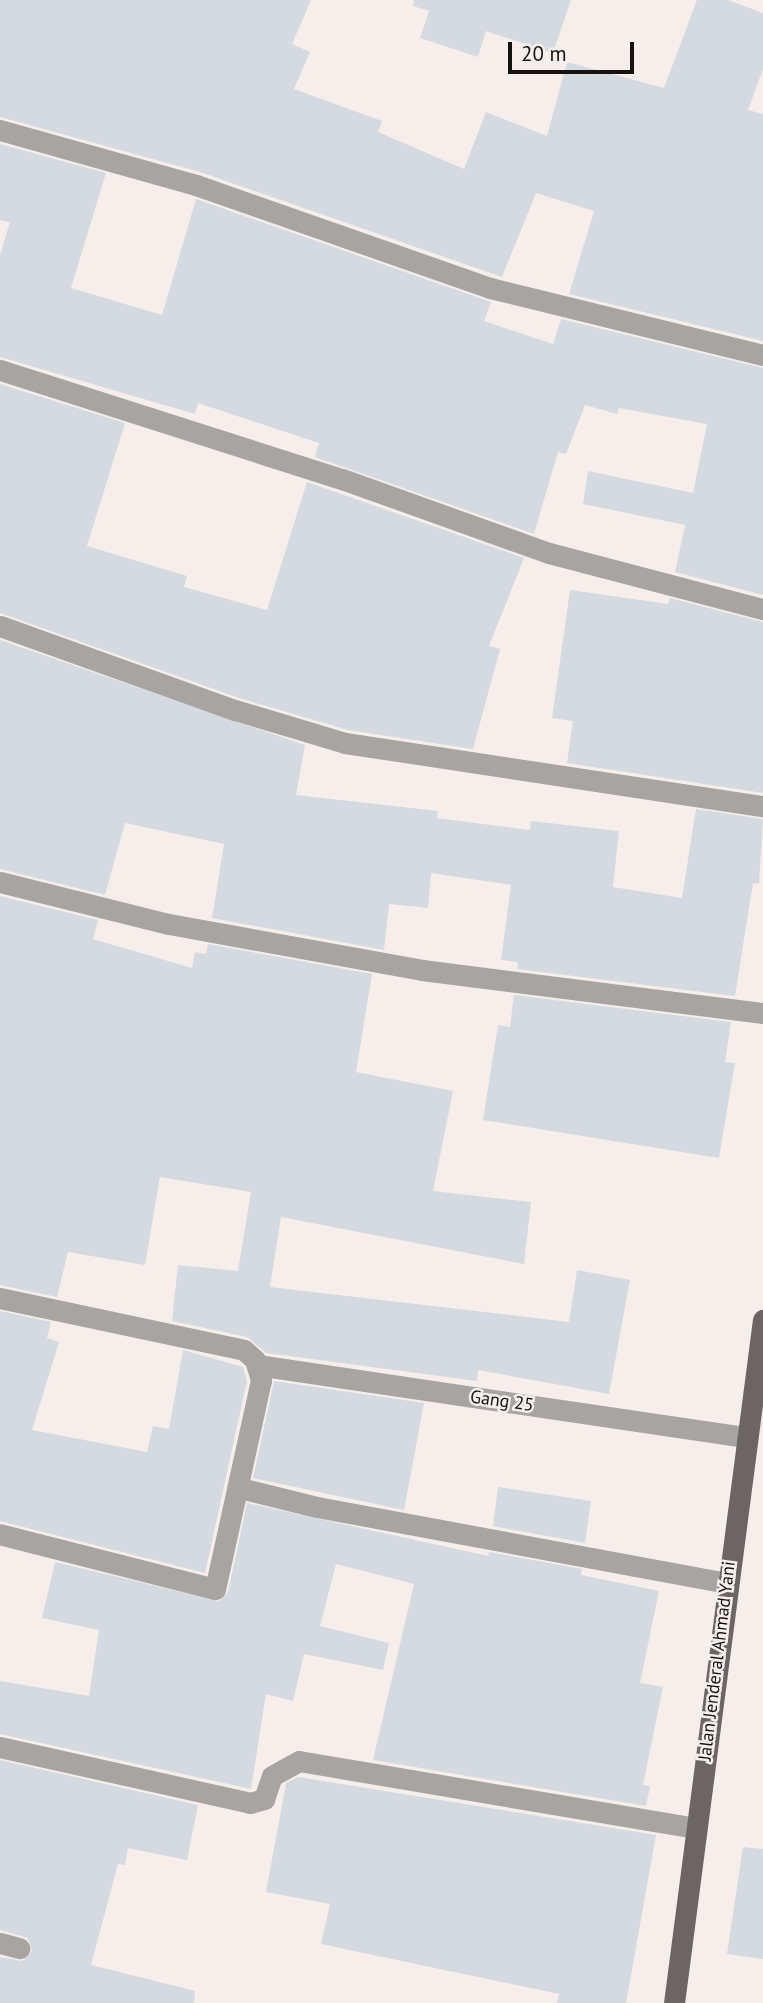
<!DOCTYPE html>
<style>
body{margin:0}
#map{position:relative;width:763px;height:2003px;overflow:hidden;background:#f5eeea;font-family:"PT Sans",sans-serif}
div>[style]{position:absolute}
[style*='--x']{left:calc(var(--x)*1px);top:calc(var(--y)*1px);width:calc(var(--w)*1px);rotate:calc(var(--a)*1deg)}
.building>*{inset:0;background:#d5dae0}
.minor>*{height:21px;margin:-10.5px;padding:0 10.5px;transform-origin:10.5px;border-radius:10.5px;background:#a7a4a2}
.major>*{height:21px;margin:-10.5px;padding:0 10.5px;transform-origin:10.5px;border-radius:10.5px;background:#6b6663}
span{translate:-50% -50%;white-space:nowrap;text-align:center;line-height:1.15;-webkit-text-stroke:5px #f5eeea;paint-order:stroke}
.street-label{font-size:18px;color:#151311}
.scale{position:absolute;left:508px;top:42px;width:126px;height:32px;box-sizing:border-box;border:4px solid #151311;border-top:0;padding-left:9px;font-size:21px;line-height:24px;white-space:nowrap;color:#151311;-webkit-text-stroke:5px #f5eeea;paint-order:stroke}
</style>
<div id="map">
<div class="building">
<i style="clip-path:polygon(0 0,311px 0,292px 44px,310px 52px,294px 89px,382px 121px,378px 132px,464px 169px,486px 112px,547px 136px,567px 62px,664px 88px,697px 0,728px 0,763px 13px,763px 69px,748px 110px,763px 114px,763px 341px,569px 294px,594px 211px,536px 193px,502px 277px,200px 172px,0 117px)"></i>
<i style="clip-path:polygon(414px 0,571px 0,553px 53px,486px 31px,478px 57px,420px 38px,429px 11px,413px 6px)"></i>
<i style="clip-path:polygon(0 144px,106px 173px,71px 288px,162px 315px,196px 199px,491px 302px,484px 321px,553px 344px,561px 319px,763px 368px,763px 595px,675px 572px,685px 525px,583px 504px,588px 471px,693px 493px,707px 424px,619px 408px,617px 414px,585px 405px,566px 454px,558px 452px,534px 534px,315px 457px,319px 443px,198px 403px,195px 414px,0 357px,0 255px,10px 222px,0 220px)"></i>
<i style="clip-path:polygon(0 384px,125px 423px,87px 546px,187px 576px,184px 587px,267px 610px,307px 482px,524px 558px,489px 646px,500px 649px,473px 749px,348px 730px,239px 698px,0 613px)"></i>
<i style="clip-path:polygon(570px 590px,668px 604px,670px 598px,763px 622px,763px 793px,567px 763px,573px 721px,552px 718px)"></i>
<i style="clip-path:polygon(0 640px,305px 745px,296px 795px,438px 811px,437px 818px,530px 830px,531px 821px,619px 831px,613px 887px,682px 898px,696px 809px,763px 819px,759px 884px,753px 883px,735px 996px,517px 969px,518px 962px,501px 960px,511px 885px,431px 873px,428px 908px,389px 904px,384px 950px,212px 918px,224px 844px,125px 823px,105px 895px,0 869px)"></i>
<i style="clip-path:polygon(0 896px,98px 920px,93px 939px,192px 968px,195px 952px,206px 954px,208px 944px,372px 974px,356px 1072px,453px 1091px,433px 1191px,531px 1202px,524px 1264px,281px 1217px,270px 1287px,569px 1322px,577px 1270px,630px 1280px,609px 1394px,478px 1370px,477px 1381px,266px 1353px,247px 1337px,172px 1321px,178px 1265px,238px 1271px,251px 1192px,160px 1177px,145px 1265px,68px 1252px,57px 1297px,0 1285px)"></i>
<i style="clip-path:polygon(514px 995px,731px 1022px,725px 1062px,735px 1063px,719px 1158px,483px 1120px,498px 1025px,510px 1027px)"></i>
<i style="clip-path:polygon(0 1311px,51px 1322px,47px 1338px,59px 1342px,32px 1430px,147px 1452px,153px 1426px,169px 1429px,183px 1350px,243px 1367px,247px 1381px,205px 1573px,0 1521px)"></i>
<i style="clip-path:polygon(274px 1381px,424px 1403px,404px 1510px,253px 1478px)"></i>
<i style="clip-path:polygon(498px 1487px,591px 1501px,585px 1543px,493px 1526px)"></i>
<i style="clip-path:polygon(247px 1503px,488px 1556px,489px 1552px,582px 1569px,581px 1575px,659px 1591px,640px 1683px,663px 1687px,643px 1785px,650px 1786px,646px 1806px,373px 1760px,414px 1584px,336px 1564px,320px 1626px,389px 1643px,383px 1670px,304px 1654px,293px 1701px,266px 1694px,251px 1789px,0 1734px,0 1681px,89px 1696px,99px 1630px,42px 1618px,55px 1562px,219px 1601px,228px 1592px)"></i>
<i style="clip-path:polygon(0 1760px,198px 1805px,187px 1860px,128px 1848px,125px 1865px,118px 1864px,91px 1965px,195px 1991px,194px 2003px,0 2003px,0 1957px,22px 1961px,32px 1951px,28px 1938px,0 1930px)"></i>
<i style="clip-path:polygon(298px 1777px,656px 1835px,626px 2003px,557px 2003px,559px 1994px,321px 1944px,330px 1904px,266px 1892px,286px 1783px)"></i>
<i style="clip-path:polygon(743px 1847px,763px 1849px,763px 1959px,727px 1954px)"></i>
</div>
<div class="minor">
<i style="--x:0;--y:130;--w:204;--a:15.7"></i>
<i style="--x:196;--y:185;--w:312;--a:19.3"></i>
<i style="--x:490;--y:288;--w:281;--a:13.8"></i>
<i style="--x:0;--y:370;--w:359;--a:17.7"></i>
<i style="--x:342;--y:479;--w:220;--a:19.7"></i>
<i style="--x:549;--y:553;--w:221;--a:14.7"></i>
<i style="--x:0;--y:626;--w:250;--a:19.7"></i>
<i style="--x:235;--y:710;--w:115;--a:16.7"></i>
<i style="--x:345;--y:743;--w:423;--a:8.6"></i>
<i style="--x:0;--y:882;--w:174;--a:14"></i>
<i style="--x:169;--y:924;--w:257;--a:10.3"></i>
<i style="--x:422;--y:970;--w:344;--a:7.2"></i>
<i style="--x:0;--y:1298;--w:249;--a:12"></i>
<i style="--x:244;--y:1350;--w:15;--a:42"></i>
<i style="--x:255;--y:1360;--w:21;--a:73"></i>
<i style="--x:261;--y:1380;--w:214;--a:102.4"></i>
<i style="--x:215;--y:1589;--w:222;--a:-165.7"></i>
<i style="--x:257;--y:1365;--w:494;--a:8.4"></i>
<i style="--x:240;--y:1488;--w:79;--a:13.9"></i>
<i style="--x:317;--y:1507;--w:417;--a:10.5"></i>
<i style="--x:0;--y:1747;--w:256;--a:12.6"></i>
<i style="--x:250;--y:1803;--w:15;--a:-16"></i>
<i style="--x:264;--y:1799;--w:24;--a:-71"></i>
<i style="--x:272;--y:1776;--w:31;--a:-29"></i>
<i style="--x:299;--y:1761;--w:403;--a:9.6"></i>
<i style="--x:0;--y:1943;--w:20;--a:15"></i>
</div>
<div class="major">
<i style="--x:674;--y:2003;--w:689;--a:-82.58"></i>
</div>
<div class="street-label">
<span style="left:502px;top:1401px;rotate:8deg">Gang 25</span>
<span style="left:717px;top:1661px;rotate:-83deg">Jalan Jenderal Ahmad Yani</span>
</div>
<div class="scale">20 m</div>
</div>
